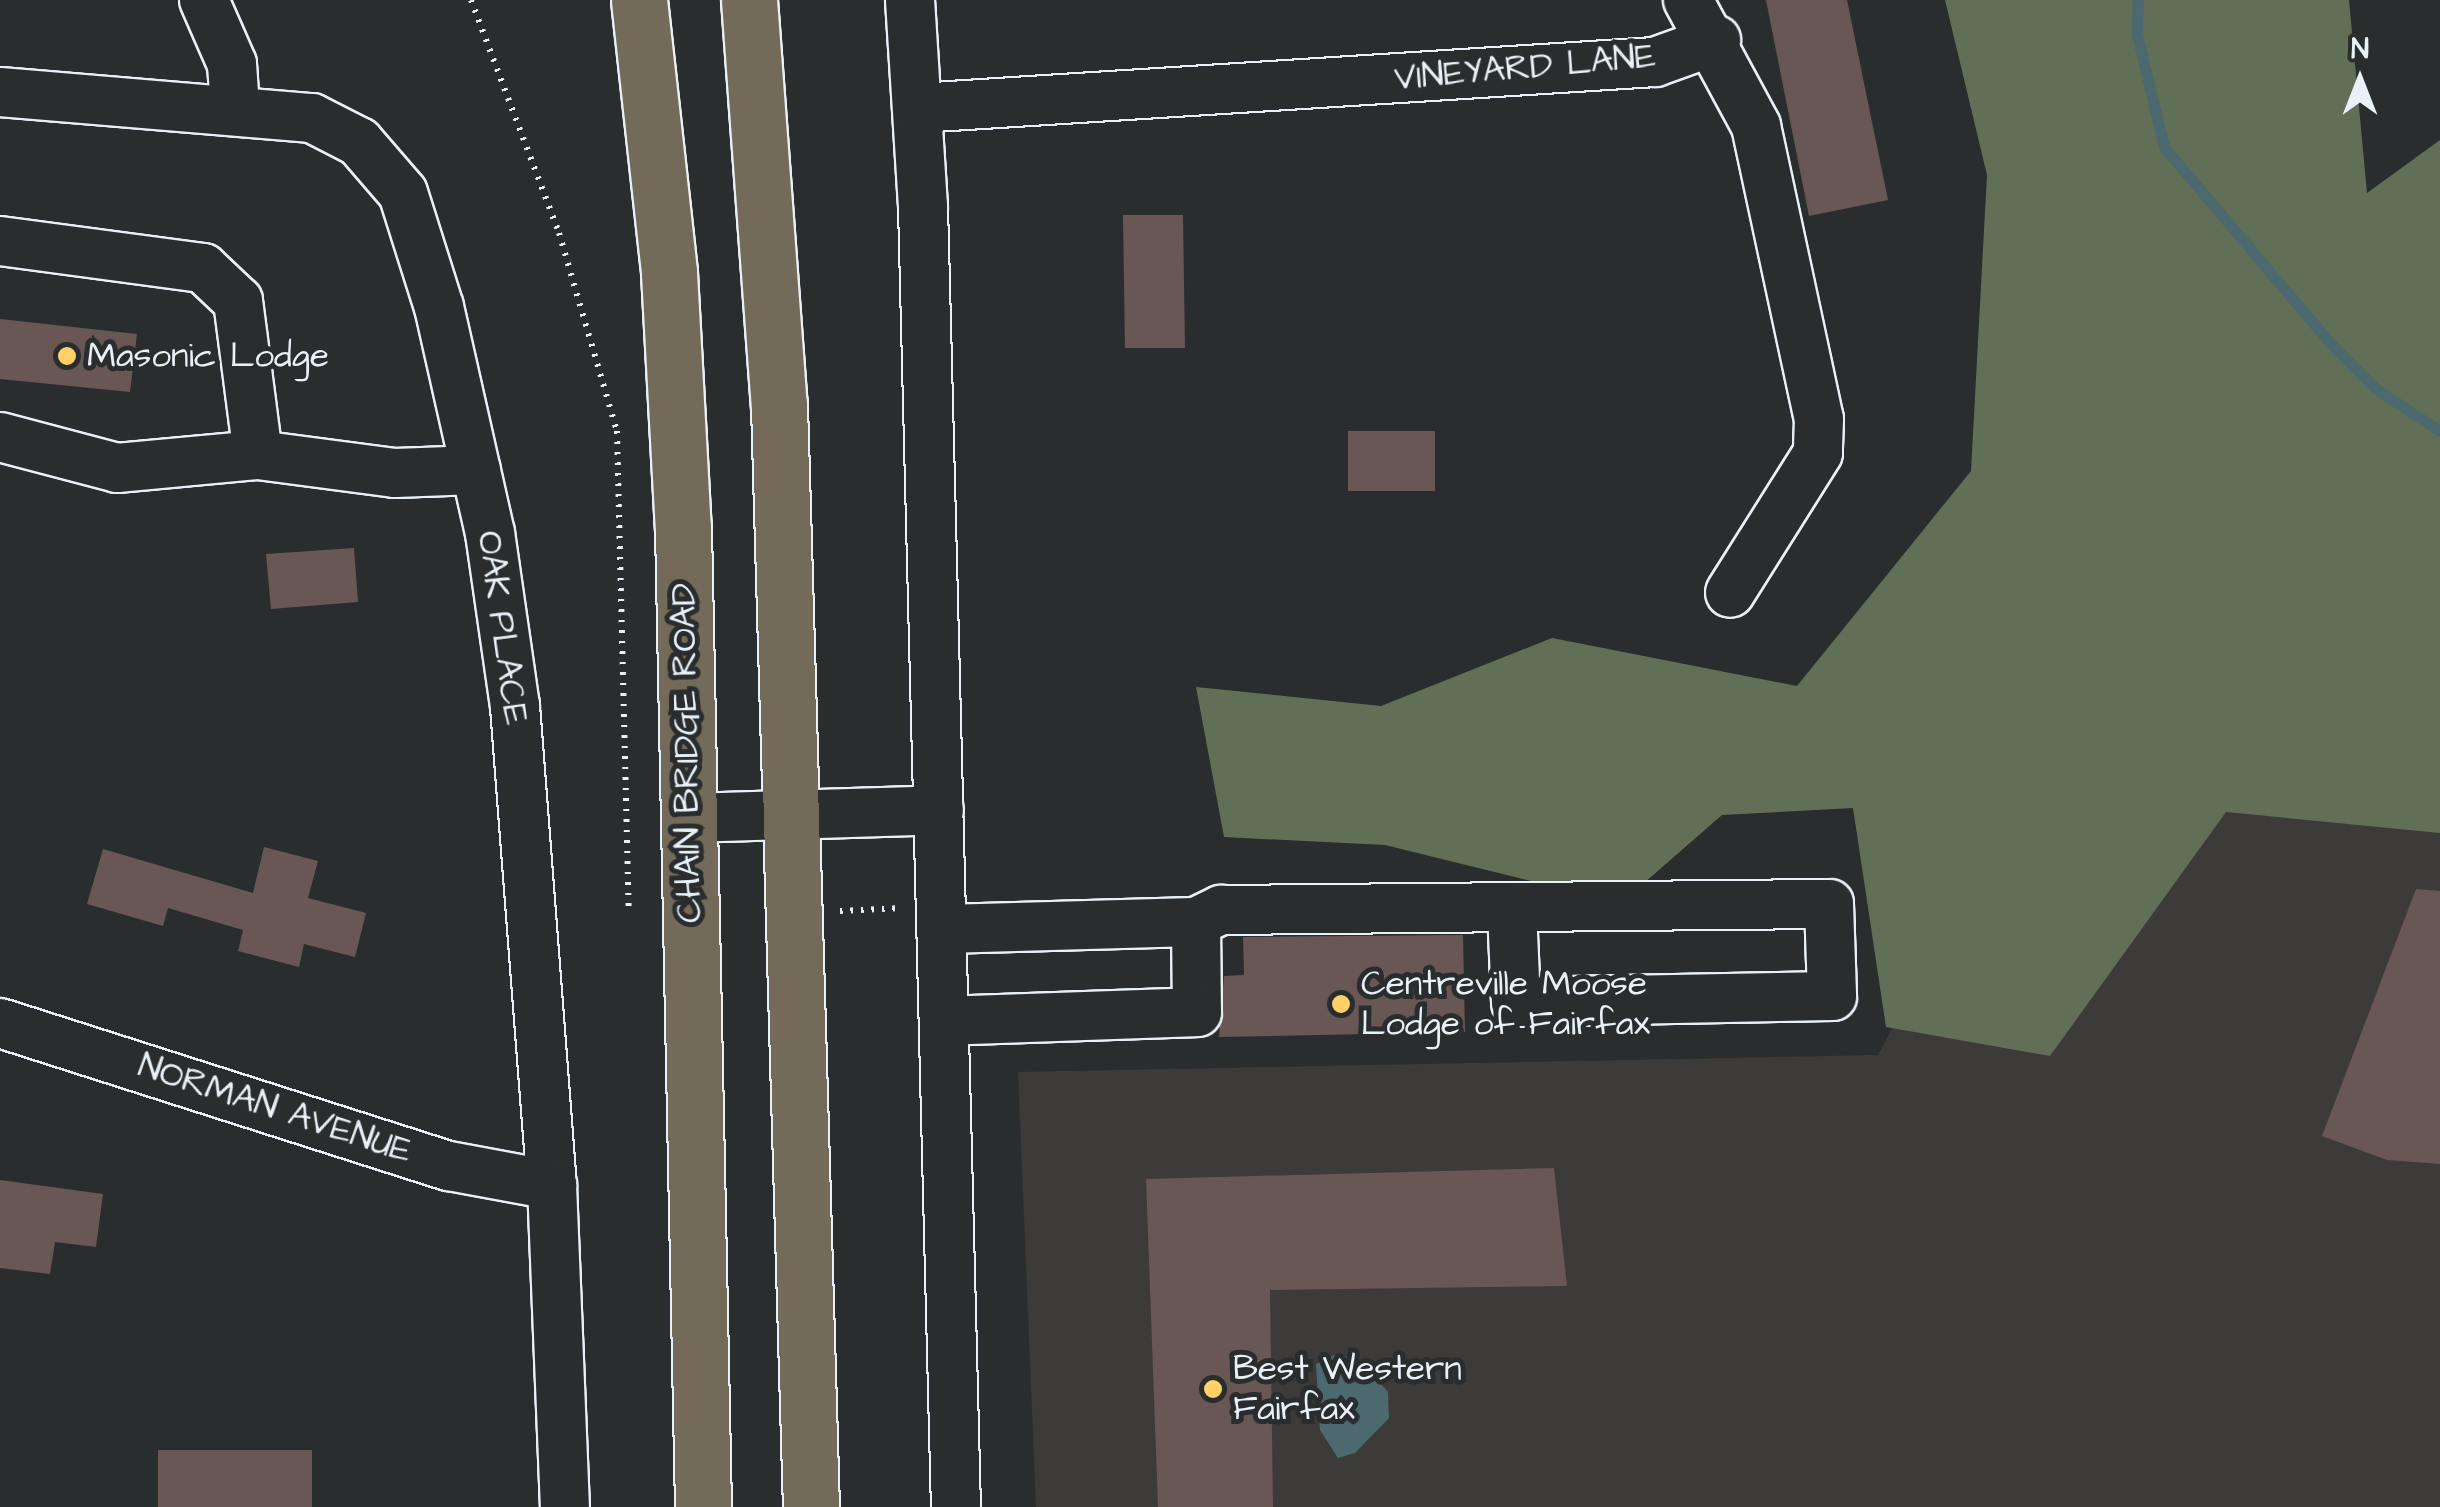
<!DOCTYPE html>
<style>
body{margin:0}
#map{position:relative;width:2440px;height:1507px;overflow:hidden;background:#2a2d2e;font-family:"Architects Daughter",sans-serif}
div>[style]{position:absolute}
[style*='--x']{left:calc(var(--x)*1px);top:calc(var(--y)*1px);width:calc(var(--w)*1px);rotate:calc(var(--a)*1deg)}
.built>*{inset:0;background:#3d3a3a}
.green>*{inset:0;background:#616f57}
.water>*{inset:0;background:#4b696e}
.stream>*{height:11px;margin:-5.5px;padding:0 5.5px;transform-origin:5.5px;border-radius:5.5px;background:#4b696e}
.building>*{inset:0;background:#695755}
.path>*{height:6px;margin-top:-3px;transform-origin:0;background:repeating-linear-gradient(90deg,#e8f1f8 0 2.5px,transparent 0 10.5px)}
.roads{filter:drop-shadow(2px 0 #e8f1f8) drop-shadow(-2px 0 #e8f1f8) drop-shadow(0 2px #e8f1f8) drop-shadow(0 -2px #e8f1f8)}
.minor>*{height:48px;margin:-24px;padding:0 24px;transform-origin:24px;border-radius:24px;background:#2a2d2e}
.major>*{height:55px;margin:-27.5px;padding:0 27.5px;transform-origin:27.5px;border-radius:27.5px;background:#746a5a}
.dots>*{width:28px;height:28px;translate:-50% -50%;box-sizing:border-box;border:5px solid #2a2d2e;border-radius:50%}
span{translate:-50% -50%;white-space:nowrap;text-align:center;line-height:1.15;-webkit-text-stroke:10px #2a2d2e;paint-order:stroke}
.street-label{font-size:35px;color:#e8f1f8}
.poi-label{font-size:35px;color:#e8f1f8}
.left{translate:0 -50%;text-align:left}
.north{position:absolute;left:2310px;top:30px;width:100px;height:100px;-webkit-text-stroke:8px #2a2d2e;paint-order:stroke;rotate:0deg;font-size:28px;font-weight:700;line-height:40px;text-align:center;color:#e8f1f8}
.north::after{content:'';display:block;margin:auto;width:35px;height:45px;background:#e8f1f8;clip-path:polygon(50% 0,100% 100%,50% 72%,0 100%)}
</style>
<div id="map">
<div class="built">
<i style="clip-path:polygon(2034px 767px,2440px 832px,2440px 1507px,1036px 1507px,1018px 1072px,1878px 1055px)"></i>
</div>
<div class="green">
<i style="clip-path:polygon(1945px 0,2349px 0,2367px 193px,2440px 140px,2440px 833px,2226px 812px,2050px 1056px,1886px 1027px,1853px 808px,1722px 815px,1621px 903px,1385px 845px,1224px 837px,1196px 687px,1381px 706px,1552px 638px,1797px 686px,1971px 471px,1987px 175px)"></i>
</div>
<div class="water">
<i style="clip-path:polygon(1334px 1355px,1358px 1358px,1388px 1392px,1389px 1418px,1355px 1453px,1338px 1458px,1320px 1430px,1316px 1364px)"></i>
</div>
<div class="stream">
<i style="--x:2138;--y:0;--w:34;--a:92"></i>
<i style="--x:2137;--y:34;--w:116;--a:76.6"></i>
<i style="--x:2164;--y:147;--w:257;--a:49.7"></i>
<i style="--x:2330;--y:343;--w:65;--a:45"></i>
<i style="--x:2376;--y:389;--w:77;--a:33.3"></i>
</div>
<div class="building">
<i style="clip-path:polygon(1766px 0,1847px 0,1888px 200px,1809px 216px)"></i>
<i style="clip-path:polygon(1123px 215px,1183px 215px,1185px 348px,1125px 348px)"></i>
<i style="clip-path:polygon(0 319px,137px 334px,130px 392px,0 379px)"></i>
<i style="clip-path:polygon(1348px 431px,1435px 431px,1435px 491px,1348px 491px)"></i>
<i style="clip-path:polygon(354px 548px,358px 602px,271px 609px,266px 554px)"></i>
<i style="clip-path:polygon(264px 847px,318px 861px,308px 898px,366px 913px,355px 957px,304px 944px,299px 967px,238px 951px,243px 930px,168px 908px,163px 926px,87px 904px,103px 849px,253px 893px)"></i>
<i style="clip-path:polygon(2416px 889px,2440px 891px,2440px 1164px,2387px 1160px,2322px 1136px)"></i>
<i style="clip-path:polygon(1463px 935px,1465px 1032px,1219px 1037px,1224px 976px,1244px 975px,1243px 937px)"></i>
<i style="clip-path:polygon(1554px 1168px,1567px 1286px,1270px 1290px,1273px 1507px,1158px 1507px,1146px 1179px)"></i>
<i style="clip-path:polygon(0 1180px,103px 1194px,96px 1247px,55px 1242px,50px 1274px,0 1268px)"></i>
<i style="clip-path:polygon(158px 1450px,312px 1450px,312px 1507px,158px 1507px)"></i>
</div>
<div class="path">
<i style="--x:471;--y:0;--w:249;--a:69.3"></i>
<i style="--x:559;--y:233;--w:206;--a:73.7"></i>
<i style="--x:617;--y:431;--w:483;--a:88.6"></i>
<i style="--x:840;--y:911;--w:62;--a:-2.8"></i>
</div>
<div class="roads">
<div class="minor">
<i style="--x:204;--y:0;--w:70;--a:66.4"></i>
<i style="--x:232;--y:64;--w:44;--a:86.1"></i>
<i style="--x:910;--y:0;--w:206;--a:86.4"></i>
<i style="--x:923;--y:206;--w:1301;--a:88.55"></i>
<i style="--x:1688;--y:0;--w:143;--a:61.6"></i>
<i style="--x:1756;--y:126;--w:300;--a:77.9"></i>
<i style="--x:1819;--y:419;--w:34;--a:92"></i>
<i style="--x:1818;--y:453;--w:165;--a:122.2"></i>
<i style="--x:0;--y:92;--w:313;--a:4.8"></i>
<i style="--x:312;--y:118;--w:53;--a:27.1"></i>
<i style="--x:359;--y:142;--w:67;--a:49.2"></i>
<i style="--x:403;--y:193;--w:120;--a:72.5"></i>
<i style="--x:439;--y:307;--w:232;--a:77.3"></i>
<i style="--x:490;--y:533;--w:175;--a:81.8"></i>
<i style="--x:515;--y:706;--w:480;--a:85.6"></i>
<i style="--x:552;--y:1185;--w:322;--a:87.7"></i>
<i style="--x:918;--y:108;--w:738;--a:-3.57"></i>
<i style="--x:1655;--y:62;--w:65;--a:-19.8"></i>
<i style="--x:0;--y:241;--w:205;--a:7.6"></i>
<i style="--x:203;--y:268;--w:48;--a:43.3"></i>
<i style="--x:238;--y:301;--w:155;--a:82.6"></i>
<i style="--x:0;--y:437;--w:121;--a:14.8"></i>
<i style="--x:117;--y:468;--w:142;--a:-5.3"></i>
<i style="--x:258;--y:455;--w:138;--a:7.5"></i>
<i style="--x:395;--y:473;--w:81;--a:-2.1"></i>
<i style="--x:689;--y:818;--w:250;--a:-1.8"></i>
<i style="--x:1196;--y:922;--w:28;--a:-26"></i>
<i style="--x:1221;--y:910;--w:608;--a:-0.57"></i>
<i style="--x:1829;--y:904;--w:92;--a:88.1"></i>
<i style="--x:1832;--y:996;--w:316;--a:178.9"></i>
<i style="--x:1516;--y:1002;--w:92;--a:-92.5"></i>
<i style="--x:942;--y:929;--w:254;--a:-1.6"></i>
<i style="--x:1196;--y:922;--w:90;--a:89.4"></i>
<i style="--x:1197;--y:1012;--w:253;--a:178"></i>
<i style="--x:0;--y:1023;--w:471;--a:17.7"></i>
<i style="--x:449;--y:1166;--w:105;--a:10.5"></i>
</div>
<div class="major">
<i style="--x:639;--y:0;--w:275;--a:83.7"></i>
<i style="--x:669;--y:273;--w:255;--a:86.9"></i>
<i style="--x:683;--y:528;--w:979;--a:88.83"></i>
<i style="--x:749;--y:0;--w:406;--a:85.8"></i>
<i style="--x:779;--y:405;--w:1102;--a:88.34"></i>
</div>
</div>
<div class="dots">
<i style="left:67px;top:356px;background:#ffd166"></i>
<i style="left:1341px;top:1004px;background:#ffd166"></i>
<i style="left:1213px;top:1389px;background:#ffd166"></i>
</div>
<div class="street-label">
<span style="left:1525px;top:68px;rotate:-5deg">VINEYARD LANE</span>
<span style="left:502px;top:628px;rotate:82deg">OAK PLACE</span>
<span style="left:687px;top:753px;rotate:-91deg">CHAIN BRIDGE ROAD</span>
<span style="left:275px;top:1109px;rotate:18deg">NORMAN AVENUE</span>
</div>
<div class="poi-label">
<span class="left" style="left:87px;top:356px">Masonic Lodge</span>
<span class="left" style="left:1361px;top:1004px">Centreville Moose<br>Lodge of Fairfax</span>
<span class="left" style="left:1233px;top:1389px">Best Western<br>Fairfax</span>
</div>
<div class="north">N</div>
</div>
